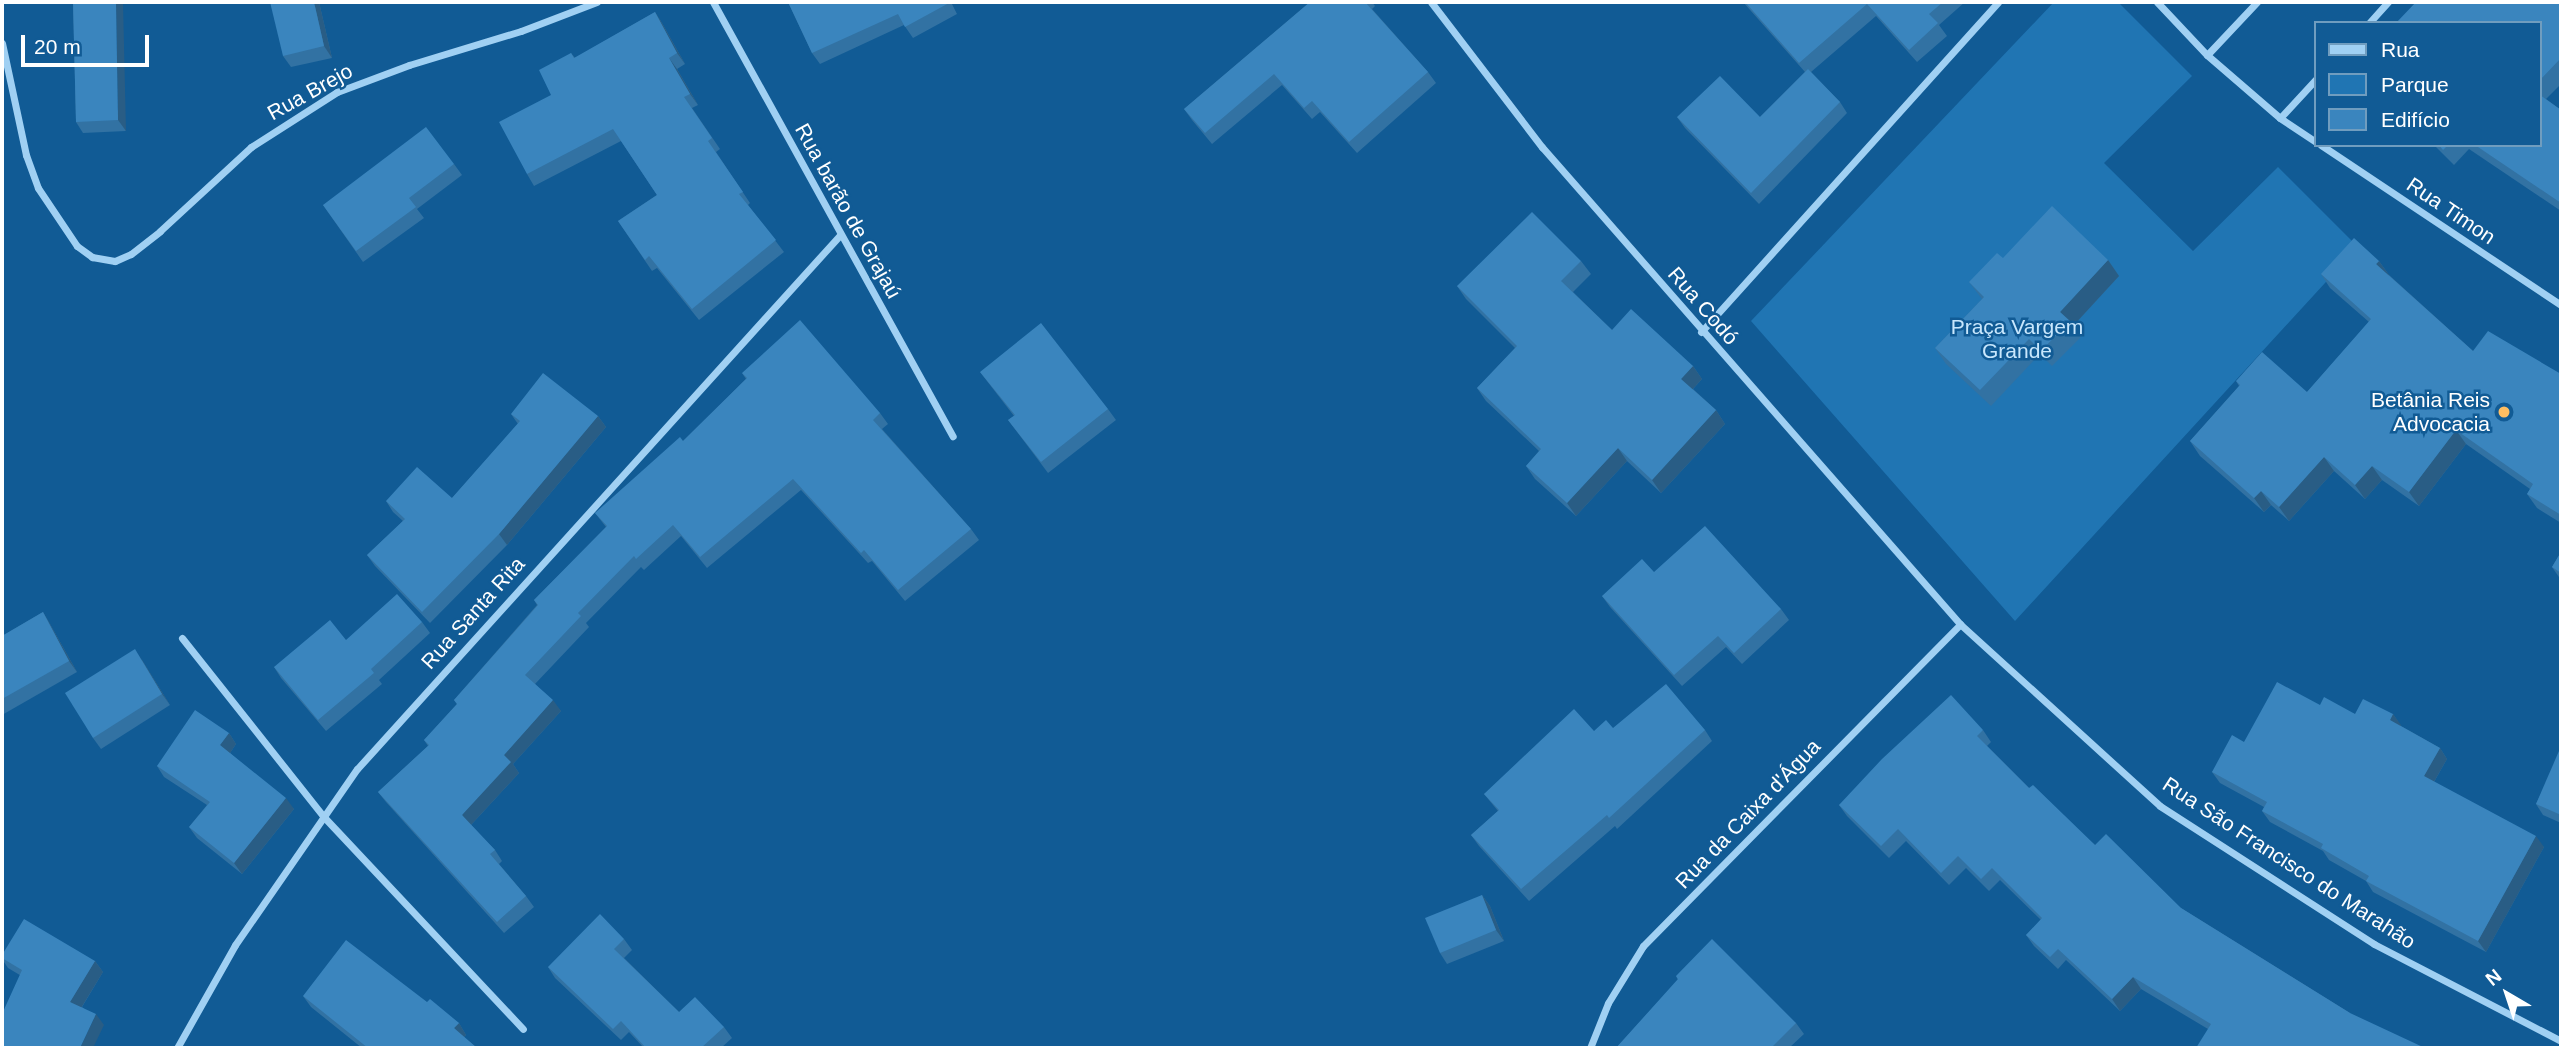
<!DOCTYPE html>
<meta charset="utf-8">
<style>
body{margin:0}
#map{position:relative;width:2563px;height:1050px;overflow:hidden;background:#115b95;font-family:Arial,sans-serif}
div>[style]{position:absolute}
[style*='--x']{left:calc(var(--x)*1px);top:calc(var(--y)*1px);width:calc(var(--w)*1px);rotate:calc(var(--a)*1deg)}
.green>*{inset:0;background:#2075b3}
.minor>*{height:7px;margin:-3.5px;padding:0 3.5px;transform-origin:3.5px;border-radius:3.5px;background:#a0d0f3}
.wall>*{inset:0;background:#3272a3}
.shaded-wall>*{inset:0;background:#295d85}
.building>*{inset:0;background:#3a85be}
.dots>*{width:19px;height:19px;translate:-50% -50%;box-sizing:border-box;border:4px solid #115b95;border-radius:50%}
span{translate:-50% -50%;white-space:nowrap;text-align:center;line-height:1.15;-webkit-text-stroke:5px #115b95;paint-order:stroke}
.street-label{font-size:21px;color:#fff}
.park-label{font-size:21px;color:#c8e7fd}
.poi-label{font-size:21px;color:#fff}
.right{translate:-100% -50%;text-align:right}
.frame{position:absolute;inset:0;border:4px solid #fff;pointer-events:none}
.legend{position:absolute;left:2314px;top:21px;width:228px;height:126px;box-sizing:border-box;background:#115b95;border:2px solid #709dbf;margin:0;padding:9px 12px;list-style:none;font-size:21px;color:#fff}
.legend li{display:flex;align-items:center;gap:14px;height:35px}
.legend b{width:35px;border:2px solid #709dbf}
.north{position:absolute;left:2472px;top:959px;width:70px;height:70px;-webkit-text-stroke:5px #115b95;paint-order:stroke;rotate:321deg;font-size:19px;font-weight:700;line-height:28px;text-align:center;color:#fff}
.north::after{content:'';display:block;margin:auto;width:24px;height:32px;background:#fff;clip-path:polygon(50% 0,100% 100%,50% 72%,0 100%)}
.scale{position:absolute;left:21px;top:35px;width:128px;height:32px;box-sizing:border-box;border:4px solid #fff;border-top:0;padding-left:9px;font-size:21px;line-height:24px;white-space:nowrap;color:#fff;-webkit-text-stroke:5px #115b95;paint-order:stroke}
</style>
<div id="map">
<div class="green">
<i style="clip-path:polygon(2054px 2px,2118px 2px,2192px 76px,2104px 163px,2193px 251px,2278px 167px,2358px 247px,2015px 621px,1751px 321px)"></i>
</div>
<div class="minor">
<i style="--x:713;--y:2;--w:496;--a:61.1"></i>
<i style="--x:1431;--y:2;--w:183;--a:52.6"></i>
<i style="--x:1542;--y:147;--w:634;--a:48.77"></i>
<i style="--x:1960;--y:624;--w:270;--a:42.3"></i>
<i style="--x:2160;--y:806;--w:255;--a:32.8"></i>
<i style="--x:2374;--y:944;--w:211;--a:27.4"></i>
<i style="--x:2157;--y:2;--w:73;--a:46.7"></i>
<i style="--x:2207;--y:55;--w:96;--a:40.8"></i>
<i style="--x:2280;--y:118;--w:43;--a:33.7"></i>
<i style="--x:2369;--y:23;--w:28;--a:-48"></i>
<i style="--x:2;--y:43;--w:115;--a:77.9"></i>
<i style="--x:26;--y:155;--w:35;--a:70"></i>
<i style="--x:38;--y:188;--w:70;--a:56.1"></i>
<i style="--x:77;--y:246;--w:19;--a:36"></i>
<i style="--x:92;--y:257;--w:23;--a:10"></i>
<i style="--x:115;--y:261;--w:17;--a:-24"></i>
<i style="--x:131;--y:254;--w:37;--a:-38"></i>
<i style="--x:160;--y:231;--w:124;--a:-42.7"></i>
<i style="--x:251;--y:147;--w:102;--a:-32.6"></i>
<i style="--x:337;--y:92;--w:77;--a:-20.6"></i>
<i style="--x:409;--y:65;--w:117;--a:-16.9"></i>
<i style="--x:521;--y:31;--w:81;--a:-20.9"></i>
<i style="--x:2207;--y:55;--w:73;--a:-46.7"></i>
<i style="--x:2280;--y:118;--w:53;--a:-47.3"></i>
<i style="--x:2321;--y:145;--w:288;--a:33.7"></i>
<i style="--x:1701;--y:332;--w:444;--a:-48"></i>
<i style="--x:182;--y:638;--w:227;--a:51.6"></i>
<i style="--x:323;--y:816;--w:292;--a:46.8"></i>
<i style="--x:177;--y:1048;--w:118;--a:-60.6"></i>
<i style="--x:235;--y:945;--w:214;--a:-55.3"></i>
<i style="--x:357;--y:769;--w:720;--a:-47.87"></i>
<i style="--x:1590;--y:1048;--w:48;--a:-68.2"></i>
<i style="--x:1608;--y:1003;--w:67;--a:-58.4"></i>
<i style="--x:1643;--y:946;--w:452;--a:-45.4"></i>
</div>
<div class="wall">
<i style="clip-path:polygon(73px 2px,126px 131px,83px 133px,76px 122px)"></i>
<i style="clip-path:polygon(319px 2px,332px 58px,291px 67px,283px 56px)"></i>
<i style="clip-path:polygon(788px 2px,951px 2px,957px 14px,913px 38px,904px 25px,820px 64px,812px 53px)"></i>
<i style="clip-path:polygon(1310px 2px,1372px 2px,1375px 6px,1372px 9px,1428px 72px,1436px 83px,1357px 153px,1320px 112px,1312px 119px,1282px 85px,1212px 144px,1192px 120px,1184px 109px)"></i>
<i style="clip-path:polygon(1743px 2px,1965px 2px,1939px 25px,1947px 36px,1917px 62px,1876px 16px,1811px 72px,1840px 102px,1847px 113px,1759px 204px,1685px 128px,1677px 117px,1760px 117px,1805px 72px)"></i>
<i style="clip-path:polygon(2561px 2px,2561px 84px,2546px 99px,2561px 110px,2561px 211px,2469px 149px,2454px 165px,2434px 145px,2540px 145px,2540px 23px)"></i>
<i style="clip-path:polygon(655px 12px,662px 23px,685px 64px,677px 69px,698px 105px,692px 108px,720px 149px,716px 152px,750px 203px,748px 205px,784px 252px,699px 320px,657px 268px,652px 271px,618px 221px,657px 195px,621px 141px,534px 186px,527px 174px,551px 95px,571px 53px,575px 58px)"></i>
<i style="clip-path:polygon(454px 164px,462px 175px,417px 209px,424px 218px,363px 262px,323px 205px)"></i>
<i style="clip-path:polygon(2003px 258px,2108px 260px,2119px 276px,2073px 326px,2081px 337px,2052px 366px,2040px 354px,1991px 406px,1946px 364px,1935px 348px,1982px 299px,1969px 282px)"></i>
<i style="clip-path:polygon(1581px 261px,1591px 274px,1573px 292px,1612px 330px,1693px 366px,1702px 379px,1693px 389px,1716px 410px,1725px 424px,1661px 493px,1627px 461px,1576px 516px,1535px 479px,1526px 466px,1539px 451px,1486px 401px,1477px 388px,1515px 348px,1466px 299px,1457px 286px)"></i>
<i style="clip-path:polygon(2379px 261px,2389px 275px,2473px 351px,2561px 374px,2561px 523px,2537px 508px,2527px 494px,2530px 489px,2466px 444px,2419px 506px,2382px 480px,2365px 499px,2334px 471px,2289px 521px,2271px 505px,2264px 512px,2200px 456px,2190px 441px,2239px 386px,2236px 381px,2307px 392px,2369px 322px,2330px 288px,2321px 274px)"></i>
<i style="clip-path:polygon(980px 372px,1108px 409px,1116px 420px,1048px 473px,1008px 420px,1014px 416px)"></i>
<i style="clip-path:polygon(742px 373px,880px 413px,888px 424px,882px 429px,971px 529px,979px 540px,905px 601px,872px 561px,868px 563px,801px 490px,707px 568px,681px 536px,644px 570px,641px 567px,586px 623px,589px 627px,535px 684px,561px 711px,513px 764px,519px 773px,471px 825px,495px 850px,502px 861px,499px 864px,526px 896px,534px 907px,504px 933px,386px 802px,378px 792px,428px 746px,424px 740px,457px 704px,454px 700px,537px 605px,534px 600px,606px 527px,595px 513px,683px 441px,746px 379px)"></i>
<i style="clip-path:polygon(511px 414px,598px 416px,606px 427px,507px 545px,430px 623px,375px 566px,367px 555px,403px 521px,393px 512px,386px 501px,452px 498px,518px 424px)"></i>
<i style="clip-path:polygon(2561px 552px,2561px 580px,2552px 567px)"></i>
<i style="clip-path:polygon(1654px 572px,1781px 609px,1789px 620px,1742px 664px,1726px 647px,1682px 686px,1610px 607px,1602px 596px)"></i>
<i style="clip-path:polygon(43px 612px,50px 624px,77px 672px,2px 715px,2px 636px)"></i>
<i style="clip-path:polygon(422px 622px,430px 633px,379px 680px,382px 684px,326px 731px,281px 678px,274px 667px,346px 640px)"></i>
<i style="clip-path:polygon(142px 660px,170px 705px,101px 749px,93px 738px)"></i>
<i style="clip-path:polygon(2320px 705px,2355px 714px,2393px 714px,2401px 726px,2440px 748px,2447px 759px,2434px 782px,2544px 847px,2486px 952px,2373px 892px,2366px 881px,2329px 860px,2323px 851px,2270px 822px,2262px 811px,2264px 807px,2220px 783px,2212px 772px,2244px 742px)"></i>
<i style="clip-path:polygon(1613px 728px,1705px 730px,1712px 741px,1617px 829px,1615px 826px,1529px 901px,1479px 846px,1471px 835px,1498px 811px,1484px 794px)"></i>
<i style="clip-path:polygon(1983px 730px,1991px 742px,1987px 746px,2029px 788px,2095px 845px,2181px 908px,2350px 1013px,2208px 1029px,2141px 989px,2120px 1011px,2066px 960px,2058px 969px,2034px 946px,2026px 935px,2041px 920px,2000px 880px,1989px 891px,1966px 868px,1949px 885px,1906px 841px,1889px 858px,1847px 816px,1839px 805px)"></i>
<i style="clip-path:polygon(229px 733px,236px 744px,230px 753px,294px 809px,242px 874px,197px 838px,189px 827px,207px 805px,164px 777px,157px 766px)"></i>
<i style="clip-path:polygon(2561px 752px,2561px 823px,2543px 815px,2536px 804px)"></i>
<i style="clip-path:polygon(1482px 895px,1490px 906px,1504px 941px,1447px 964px,1440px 953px)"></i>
<i style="clip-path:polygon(624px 939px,632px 950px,624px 958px,679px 1012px,724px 1027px,732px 1038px,721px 1048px,644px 1048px,629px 1032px,621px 1040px,555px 978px,548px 967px)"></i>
<i style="clip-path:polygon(2px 955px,95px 961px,103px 972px,82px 1007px,104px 1025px,8px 968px,2px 959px)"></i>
<i style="clip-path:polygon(1676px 976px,1796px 1023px,1804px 1034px,1789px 1048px,1616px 1048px,1678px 980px)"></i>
<i style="clip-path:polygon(303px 996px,427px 1002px,459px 1023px,466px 1035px,464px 1037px,477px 1048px,362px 1048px,311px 1007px)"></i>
</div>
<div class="shaded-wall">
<i style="clip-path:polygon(116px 2px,123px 2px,126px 131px,118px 120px)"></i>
<i style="clip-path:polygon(314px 2px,319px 2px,332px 58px,324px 46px)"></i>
<i style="clip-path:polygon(655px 12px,662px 23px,685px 64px,677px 53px)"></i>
<i style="clip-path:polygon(669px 58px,677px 69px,698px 105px,690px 94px)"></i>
<i style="clip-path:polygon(2108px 260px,2119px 276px,2073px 326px,2060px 312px)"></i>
<i style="clip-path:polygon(2379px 261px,2389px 275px,2386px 278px,2376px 264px)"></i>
<i style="clip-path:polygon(1693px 366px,1702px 379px,1690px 392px,1681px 379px)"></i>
<i style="clip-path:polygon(1716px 410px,1725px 424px,1661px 493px,1652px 480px)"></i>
<i style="clip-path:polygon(598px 416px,606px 427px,507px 545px,499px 534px)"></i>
<i style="clip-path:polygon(2456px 430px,2466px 444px,2419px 506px,2409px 492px)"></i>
<i style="clip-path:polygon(1618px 448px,1627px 461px,1576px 516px,1567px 503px)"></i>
<i style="clip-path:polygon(2324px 457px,2334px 471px,2289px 521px,2279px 507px)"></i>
<i style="clip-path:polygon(2372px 466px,2382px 480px,2365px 499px,2355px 485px)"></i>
<i style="clip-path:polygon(2261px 491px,2271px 505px,2264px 512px,2254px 498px)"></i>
<i style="clip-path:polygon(43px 612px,50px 624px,77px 672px,69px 661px)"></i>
<i style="clip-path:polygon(135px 649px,142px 660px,170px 705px,162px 694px)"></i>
<i style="clip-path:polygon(553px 700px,561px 711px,513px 764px,519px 773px,470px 826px,462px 815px,504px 755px)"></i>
<i style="clip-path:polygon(2393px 714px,2401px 725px,2398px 731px,2390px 720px)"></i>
<i style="clip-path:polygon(229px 733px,236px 744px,228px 756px,220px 745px)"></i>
<i style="clip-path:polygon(2440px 748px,2447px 759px,2431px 787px,2424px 776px)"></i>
<i style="clip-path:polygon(286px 798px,294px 809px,242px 874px,234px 863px)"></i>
<i style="clip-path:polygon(2536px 836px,2544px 847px,2486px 952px,2478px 941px)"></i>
<i style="clip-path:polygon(1482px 895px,1490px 906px,1504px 941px,1496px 930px)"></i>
<i style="clip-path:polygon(95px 961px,103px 972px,78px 1013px,70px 1002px)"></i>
<i style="clip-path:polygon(2133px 977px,2141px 989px,2120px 1011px,2112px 999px)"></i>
<i style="clip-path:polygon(96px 1014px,104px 1025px,93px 1048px,80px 1048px)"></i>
<i style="clip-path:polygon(459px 1023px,466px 1035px,462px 1040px,454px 1028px)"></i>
</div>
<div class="building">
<i style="clip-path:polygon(73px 2px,116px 2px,118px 120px,76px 122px)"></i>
<i style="clip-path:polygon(270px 2px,314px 2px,324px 46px,283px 56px)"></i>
<i style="clip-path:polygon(788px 2px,949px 2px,949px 3px,905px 27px,898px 14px,812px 53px)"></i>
<i style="clip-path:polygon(1310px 2px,1365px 2px,1428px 72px,1349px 142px,1312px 101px,1304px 108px,1274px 74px,1205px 133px,1184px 109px)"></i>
<i style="clip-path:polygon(1745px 2px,1943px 2px,1929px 14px,1938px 23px,1909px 50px,1867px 4px,1799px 63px)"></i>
<i style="clip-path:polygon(2416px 2px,2561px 2px,2561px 58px,2540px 80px,2540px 23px,2396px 23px)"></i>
<i style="clip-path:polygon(655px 12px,677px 53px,669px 58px,690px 94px,684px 97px,712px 138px,708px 141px,743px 192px,739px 194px,776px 240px,692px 309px,649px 256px,645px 260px,618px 221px,657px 195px,613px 129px,527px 174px,499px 122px,551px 95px,539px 70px,571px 53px,574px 58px)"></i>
<i style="clip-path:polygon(1808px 69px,1840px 102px,1751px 193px,1677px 117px,1720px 76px,1760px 117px)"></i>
<i style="clip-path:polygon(2540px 95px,2561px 110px,2561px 203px,2475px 145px,2540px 145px)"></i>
<i style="clip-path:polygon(426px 127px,454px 164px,409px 198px,416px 207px,356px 251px,323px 205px)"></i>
<i style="clip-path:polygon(2439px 145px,2448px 145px,2443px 150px)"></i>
<i style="clip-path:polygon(2052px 206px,2108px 260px,2060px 312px,2070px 321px,2041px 351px,2029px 339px,1980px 390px,1935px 348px,1984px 297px,1969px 282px,1997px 253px,2003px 258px)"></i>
<i style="clip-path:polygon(1532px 212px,1581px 261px,1561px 281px,1612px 330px,1631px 309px,1693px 366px,1681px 379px,1716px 410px,1652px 480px,1618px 448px,1567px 503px,1526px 466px,1541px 449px,1477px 388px,1517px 346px,1457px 286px)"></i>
<i style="clip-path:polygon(2354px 238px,2379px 261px,2376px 264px,2473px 351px,2488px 331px,2561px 374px,2561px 515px,2527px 494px,2533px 484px,2456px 430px,2409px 492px,2372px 466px,2355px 485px,2324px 457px,2279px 507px,2261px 491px,2254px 498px,2190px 441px,2240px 385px,2236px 381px,2262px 352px,2307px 392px,2371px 319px,2321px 274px)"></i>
<i style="clip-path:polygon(800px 320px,880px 413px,873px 420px,971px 529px,898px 590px,864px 550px,861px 553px,793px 479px,700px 557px,673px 525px,636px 559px,634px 556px,578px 613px,581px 616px,525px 675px,553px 700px,504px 755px,511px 762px,462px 815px,495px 850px,490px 854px,526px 896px,497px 922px,378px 792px,429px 745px,424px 740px,457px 704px,454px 700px,538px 605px,534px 600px,607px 526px,595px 513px,680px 437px,683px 441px,747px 378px,742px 373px)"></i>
<i style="clip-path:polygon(1041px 323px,1108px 409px,1041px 462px,1008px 420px,1015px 415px,980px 372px)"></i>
<i style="clip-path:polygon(543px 373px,598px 416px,499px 534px,422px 612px,367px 555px,405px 519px,386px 501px,417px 467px,452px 498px,520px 421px,511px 414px)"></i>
<i style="clip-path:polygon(1705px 526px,1781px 609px,1734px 653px,1718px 636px,1674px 675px,1602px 596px,1642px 559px,1654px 572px)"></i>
<i style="clip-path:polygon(2561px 552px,2561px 573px,2552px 567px)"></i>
<i style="clip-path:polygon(397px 594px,422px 622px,371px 669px,374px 673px,318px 720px,274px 667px,330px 620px,346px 640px)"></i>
<i style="clip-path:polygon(43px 612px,69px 661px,2px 699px,2px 636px)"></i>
<i style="clip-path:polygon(135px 649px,162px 694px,93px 738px,65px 693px)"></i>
<i style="clip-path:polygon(2277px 682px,2320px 705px,2324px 697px,2355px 714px,2363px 699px,2393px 714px,2390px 720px,2440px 748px,2424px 776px,2536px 836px,2478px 941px,2366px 881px,2369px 876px,2321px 848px,2323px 844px,2262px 811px,2267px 802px,2212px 772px,2232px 735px,2244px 742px)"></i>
<i style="clip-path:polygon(1666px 684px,1705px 730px,1609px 818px,1607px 815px,1521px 889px,1471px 835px,1499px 810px,1484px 794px,1574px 709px,1594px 731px,1606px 720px,1613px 728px)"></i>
<i style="clip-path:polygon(1951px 695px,1983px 730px,1977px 736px,2029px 788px,2033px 785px,2095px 845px,2106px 834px,2181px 908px,2350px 1013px,2425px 1048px,2196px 1048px,2211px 1024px,2133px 977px,2112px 999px,2058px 949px,2050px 957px,2026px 935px,2042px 918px,1992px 868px,1981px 879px,1958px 856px,1941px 873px,1898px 829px,1881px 846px,1839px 805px,1882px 759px)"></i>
<i style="clip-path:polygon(195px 710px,229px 733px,220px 745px,286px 798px,234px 863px,189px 827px,210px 802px,157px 766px)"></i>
<i style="clip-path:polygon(2559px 751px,2561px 752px,2561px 815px,2536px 804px)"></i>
<i style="clip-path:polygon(1482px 895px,1496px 930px,1440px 953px,1425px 918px)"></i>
<i style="clip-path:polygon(600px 914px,624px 939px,614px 949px,679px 1012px,695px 997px,724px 1027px,701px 1048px,646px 1048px,621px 1021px,613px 1029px,548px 967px)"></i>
<i style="clip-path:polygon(24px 919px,95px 961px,70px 1002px,96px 1014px,80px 1048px,2px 1048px,2px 1014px,22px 970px,2px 958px,2px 955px)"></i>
<i style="clip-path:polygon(1712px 939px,1796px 1023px,1771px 1048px,1616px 1048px,1678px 979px,1676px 976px)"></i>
<i style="clip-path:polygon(346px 940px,427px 1002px,430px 999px,459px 1023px,454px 1028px,477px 1048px,368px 1048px,303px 996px)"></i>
</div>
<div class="dots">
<i style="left:2504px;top:412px;background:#ffbe62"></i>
</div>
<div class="street-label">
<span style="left:310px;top:92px;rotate:-29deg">Rua Brejo</span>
<span style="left:848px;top:211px;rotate:61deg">Rua barão de Grajaú</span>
<span style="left:2451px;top:211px;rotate:34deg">Rua Timon</span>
<span style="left:1703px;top:306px;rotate:49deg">Rua Codó</span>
<span style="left:473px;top:613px;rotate:-48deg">Rua Santa Rita</span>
<span style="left:1748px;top:814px;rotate:-46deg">Rua da Caixa d'Água</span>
<span style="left:2289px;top:863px;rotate:33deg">Rua São Francisco do Marahão</span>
</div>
<div class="park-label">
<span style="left:2017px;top:339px">Praça Vargem<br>Grande</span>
</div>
<div class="poi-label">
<span class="right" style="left:2490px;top:412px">Betânia Reis<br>Advocacia</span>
</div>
<div class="frame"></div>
<ul class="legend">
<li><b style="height:9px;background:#a0d0f3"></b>Rua</li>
<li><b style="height:19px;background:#2075b3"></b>Parque</li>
<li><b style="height:19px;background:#3a85be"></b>Edifício</li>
</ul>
<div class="north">N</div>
<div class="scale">20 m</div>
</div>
